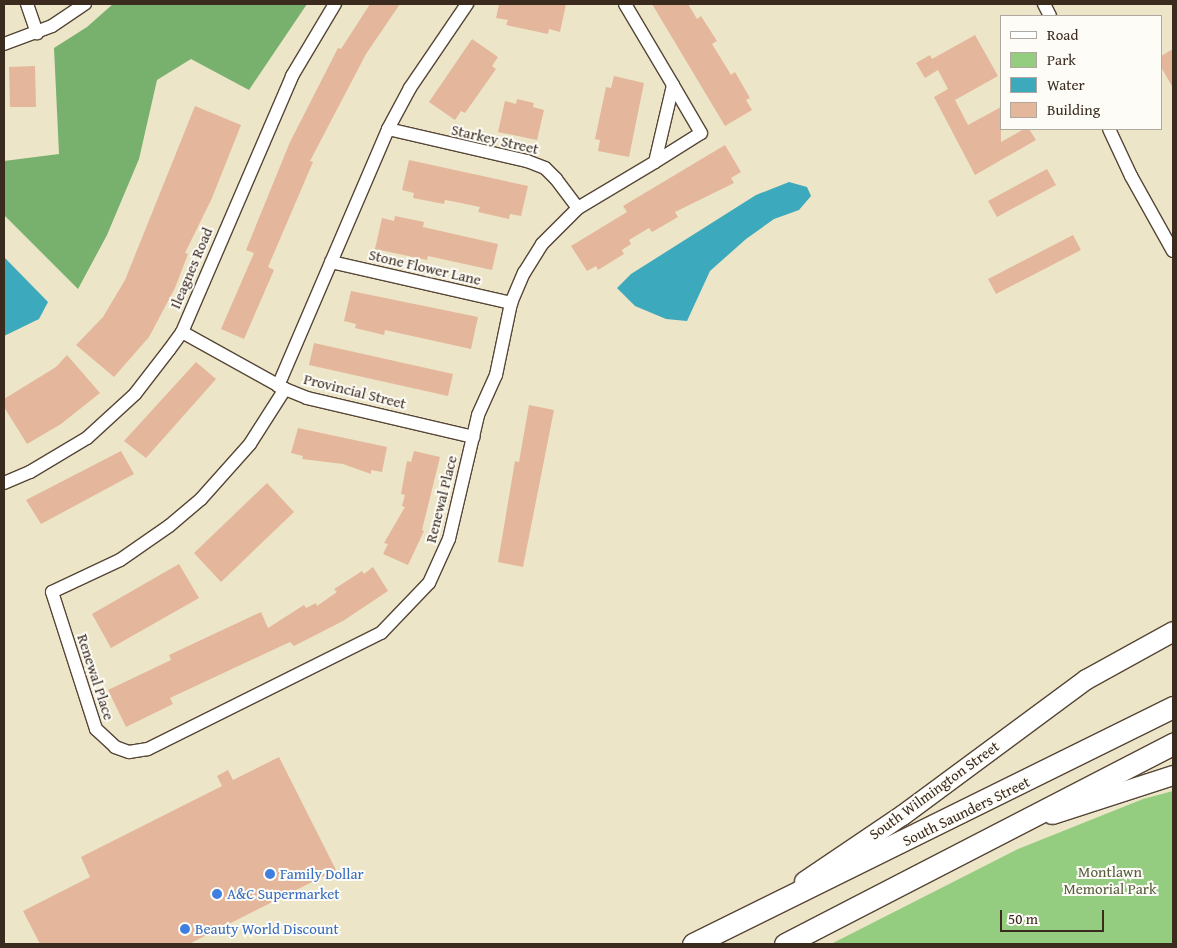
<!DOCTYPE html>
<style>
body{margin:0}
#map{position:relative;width:1177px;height:948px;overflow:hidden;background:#ede5c7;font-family:"Gentium Book Plus",serif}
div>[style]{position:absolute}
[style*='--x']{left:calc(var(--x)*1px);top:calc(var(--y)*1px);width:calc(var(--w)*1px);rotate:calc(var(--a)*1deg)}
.green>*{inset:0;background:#95cd80}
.forest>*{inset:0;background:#78b06e}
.water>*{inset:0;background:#3da9bc}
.building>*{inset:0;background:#e4b79c}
.roads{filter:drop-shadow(1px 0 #564637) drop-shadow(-1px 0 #564637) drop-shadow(0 1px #564637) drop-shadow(0 -1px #564637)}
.minor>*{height:12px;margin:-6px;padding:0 6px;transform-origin:6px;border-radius:6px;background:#fff}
.secondary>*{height:19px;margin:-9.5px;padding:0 9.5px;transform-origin:9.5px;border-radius:9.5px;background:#fff}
.trunk>*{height:21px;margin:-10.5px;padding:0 10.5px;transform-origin:10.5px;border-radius:10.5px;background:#fff}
.dots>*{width:14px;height:14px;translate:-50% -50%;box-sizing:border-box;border:2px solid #fdfcf7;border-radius:50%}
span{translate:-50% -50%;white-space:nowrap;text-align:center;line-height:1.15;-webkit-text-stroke:4px #fdfcf7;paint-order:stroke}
.street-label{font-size:15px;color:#3b2a1e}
.park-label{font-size:15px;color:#565b3b}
.shop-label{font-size:15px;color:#366cbe}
.left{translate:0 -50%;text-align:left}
.frame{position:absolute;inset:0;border:5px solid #3b2a1e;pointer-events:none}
.legend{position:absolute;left:1000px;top:15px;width:162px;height:115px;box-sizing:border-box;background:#fdfcf7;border:1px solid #afa8a0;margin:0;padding:6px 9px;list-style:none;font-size:15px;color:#3b2a1e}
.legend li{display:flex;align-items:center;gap:10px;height:25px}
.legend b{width:25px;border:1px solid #afa8a0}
.scale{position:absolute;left:1000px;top:910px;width:104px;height:22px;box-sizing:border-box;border:2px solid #3b2a1e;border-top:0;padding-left:6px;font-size:15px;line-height:18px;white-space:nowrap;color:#3b2a1e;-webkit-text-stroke:4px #fdfcf7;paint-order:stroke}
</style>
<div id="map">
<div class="green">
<i style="clip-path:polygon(1173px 791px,1173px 944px,831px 944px,1018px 849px,1143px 799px)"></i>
</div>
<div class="forest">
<i style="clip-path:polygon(113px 4px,307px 4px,249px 90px,191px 59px,157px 80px,139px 159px,107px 235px,78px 289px,4px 215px,4px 161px,59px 154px,54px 48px,87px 27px)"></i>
</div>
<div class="water">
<i style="clip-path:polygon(789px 182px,807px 187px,811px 196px,799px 210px,774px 219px,746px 239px,710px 271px,687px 321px,666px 319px,635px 306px,617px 288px,631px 274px,756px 195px)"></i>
<i style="clip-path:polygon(4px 257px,48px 302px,39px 319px,4px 336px)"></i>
</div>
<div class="building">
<i style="clip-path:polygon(370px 4px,400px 4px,366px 54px,310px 161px,313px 162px,268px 267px,274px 270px,244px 339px,221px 329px,254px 253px,246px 250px,290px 142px,338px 48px,341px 49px)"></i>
<i style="clip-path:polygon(499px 4px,566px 4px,560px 32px,549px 29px,548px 34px,506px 25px,508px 20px,496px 18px)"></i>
<i style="clip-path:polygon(652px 4px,688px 4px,697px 19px,701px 16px,717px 41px,712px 44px,725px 65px,731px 75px,735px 72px,750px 98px,746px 100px,752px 110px,725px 126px)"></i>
<i style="clip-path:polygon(975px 35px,998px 76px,955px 100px,968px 125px,1001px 107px,1001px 142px,1024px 129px,1029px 129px,1036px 140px,975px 175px,934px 97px,948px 89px,938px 70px,925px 78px,916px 63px,930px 55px,932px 59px)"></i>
<i style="clip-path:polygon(472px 39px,498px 57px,492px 66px,496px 69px,465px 113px,461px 111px,455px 120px,429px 102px)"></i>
<i style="clip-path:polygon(1173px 49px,1173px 88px,1161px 67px,1161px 56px)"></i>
<i style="clip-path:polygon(35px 66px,36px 107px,10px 107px,9px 67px)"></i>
<i style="clip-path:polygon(614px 76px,644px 83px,629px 157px,598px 151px,600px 140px,595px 139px,606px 87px,611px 88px)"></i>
<i style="clip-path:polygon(517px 99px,534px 103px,533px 107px,544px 110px,537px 140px,498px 132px,505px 101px,516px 104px)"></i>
<i style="clip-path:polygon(195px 106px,241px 125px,212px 198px,185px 253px,188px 254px,175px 288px,149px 337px,114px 377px,76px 345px,103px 317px,125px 280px)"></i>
<i style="clip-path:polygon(725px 145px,741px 172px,731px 178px,734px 183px,675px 212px,678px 217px,652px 232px,649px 228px,629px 240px,631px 244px,622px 250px,624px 254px,598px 270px,596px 266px,587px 271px,571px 246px,627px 212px,623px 206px)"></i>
<i style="clip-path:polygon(409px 160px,528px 186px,521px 216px,510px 214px,509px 219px,478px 212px,480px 207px,456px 202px,445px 200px,444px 204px,413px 198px,414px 193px,402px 190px)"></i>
<i style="clip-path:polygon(1047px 169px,1056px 185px,997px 217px,988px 201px)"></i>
<i style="clip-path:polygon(395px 216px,424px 222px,423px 227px,498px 244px,492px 270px,428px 256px,427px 260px,375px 249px,382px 218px,394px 221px)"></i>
<i style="clip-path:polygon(1073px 235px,1081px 250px,996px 294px,988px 279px)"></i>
<i style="clip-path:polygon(351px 291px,478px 317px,471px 349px,385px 330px,384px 335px,355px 328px,356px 324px,344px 321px)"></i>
<i style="clip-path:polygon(314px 343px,453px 374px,448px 396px,309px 365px)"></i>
<i style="clip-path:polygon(67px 355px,100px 393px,61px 424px,27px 444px,4px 407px,4px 399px,56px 367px)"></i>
<i style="clip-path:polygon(196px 362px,216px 379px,146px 458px,124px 441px)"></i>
<i style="clip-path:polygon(529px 405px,554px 410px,523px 567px,498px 562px,515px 461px,519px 462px)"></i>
<i style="clip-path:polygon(298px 428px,387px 447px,382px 472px,371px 470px,371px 474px,343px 464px,302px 459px,303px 456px,291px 453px)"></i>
<i style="clip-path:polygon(121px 451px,134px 474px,41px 524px,26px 500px)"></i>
<i style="clip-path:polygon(414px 451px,440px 457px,422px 530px,424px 531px,408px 565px,383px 554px,388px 544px,384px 543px,405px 507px,402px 506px,405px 495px,401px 494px,407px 461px,411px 462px)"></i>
<i style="clip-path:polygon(267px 483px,294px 512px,221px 582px,194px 553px)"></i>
<i style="clip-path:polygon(179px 564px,199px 598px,111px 648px,92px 614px)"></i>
<i style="clip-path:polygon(373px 567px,388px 591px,343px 621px,294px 646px,290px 642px,170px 698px,173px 704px,126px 727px,108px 690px,171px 660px,169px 655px,261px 612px,268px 628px,304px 605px,306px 608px,316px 603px,317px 606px,337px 592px,334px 589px,339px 586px,362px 571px,364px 574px)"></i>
<i style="clip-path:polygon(279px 757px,336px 870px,189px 944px,40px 944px,23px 911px,90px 877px,81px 857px,222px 786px,217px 776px,228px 770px,233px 780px)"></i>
</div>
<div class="roads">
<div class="minor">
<i style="--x:27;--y:4;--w:31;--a:71"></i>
<i style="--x:1044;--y:4;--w:13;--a:63"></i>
<i style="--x:4;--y:44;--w:51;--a:-20.6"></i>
<i style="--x:52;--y:26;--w:40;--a:-34"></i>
<i style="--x:388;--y:129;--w:143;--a:13"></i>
<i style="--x:527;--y:161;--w:19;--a:21"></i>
<i style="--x:545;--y:168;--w:16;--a:45"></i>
<i style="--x:556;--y:179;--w:36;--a:53"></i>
<i style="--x:1109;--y:129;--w:52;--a:64.9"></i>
<i style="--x:1131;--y:176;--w:86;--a:60.8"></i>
<i style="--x:655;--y:162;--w:54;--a:-32.2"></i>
<i style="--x:701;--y:133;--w:56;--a:-120.3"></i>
<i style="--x:331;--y:262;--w:185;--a:12.8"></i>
<i style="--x:182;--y:332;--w:118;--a:29"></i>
<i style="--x:285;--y:389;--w:24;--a:22"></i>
<i style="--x:307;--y:398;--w:171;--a:13.2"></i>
<i style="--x:278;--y:386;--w:280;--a:-66.8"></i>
<i style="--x:388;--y:129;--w:47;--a:-61.8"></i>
<i style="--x:410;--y:88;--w:102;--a:-55.8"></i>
<i style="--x:285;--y:389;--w:65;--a:122.5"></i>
<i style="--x:250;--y:444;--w:74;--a:131.7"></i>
<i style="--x:201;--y:499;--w:42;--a:139.8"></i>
<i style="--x:169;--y:526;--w:60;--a:145.2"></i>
<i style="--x:120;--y:560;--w:75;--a:154.8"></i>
<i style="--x:52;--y:592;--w:144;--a:72.2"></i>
<i style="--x:96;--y:729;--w:26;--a:43"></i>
<i style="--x:115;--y:747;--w:15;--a:20"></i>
<i style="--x:129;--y:752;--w:19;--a:-9"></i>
<i style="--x:148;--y:749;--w:260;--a:-26.5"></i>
<i style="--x:381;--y:633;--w:69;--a:-46.2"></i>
<i style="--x:429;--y:583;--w:48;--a:-65.6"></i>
<i style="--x:449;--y:539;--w:127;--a:-76.8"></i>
<i style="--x:478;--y:415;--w:44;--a:-65.8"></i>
<i style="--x:496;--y:375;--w:74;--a:-78.2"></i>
<i style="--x:511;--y:303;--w:33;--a:-67"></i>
<i style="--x:524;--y:273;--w:34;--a:-58"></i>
<i style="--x:542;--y:244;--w:51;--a:-45"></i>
<i style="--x:578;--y:208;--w:90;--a:-30.9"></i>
<i style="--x:655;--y:162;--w:79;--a:-76.8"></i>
<i style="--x:673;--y:85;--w:94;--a:-120.7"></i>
<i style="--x:4;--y:483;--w:28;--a:-23"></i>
<i style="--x:30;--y:472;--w:66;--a:-30.8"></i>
<i style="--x:87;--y:438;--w:65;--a:-42.5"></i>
<i style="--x:135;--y:394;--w:56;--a:-52.3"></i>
<i style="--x:169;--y:350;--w:22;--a:-54"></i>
<i style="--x:182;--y:332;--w:279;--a:-66.7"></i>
<i style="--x:292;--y:76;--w:84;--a:-59.2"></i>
</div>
<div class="secondary">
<i style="--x:1052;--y:814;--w:127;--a:-17.9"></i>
<i style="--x:804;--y:881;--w:118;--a:-34"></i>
<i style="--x:902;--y:815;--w:229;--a:-36.5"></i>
<i style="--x:1086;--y:679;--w:99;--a:-28.9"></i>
</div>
<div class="trunk">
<i style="--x:693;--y:944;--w:535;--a:-26.28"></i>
<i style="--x:785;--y:944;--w:437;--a:-27.3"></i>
</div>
</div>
<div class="dots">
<i style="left:270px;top:874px;background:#3f7fe0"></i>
<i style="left:217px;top:894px;background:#3f7fe0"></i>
<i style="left:185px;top:929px;background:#3f7fe0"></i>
</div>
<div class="street-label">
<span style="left:495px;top:139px;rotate:13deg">Starkey Street</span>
<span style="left:425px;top:267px;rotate:13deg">Stone Flower Lane</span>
<span style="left:191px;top:268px;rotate:-67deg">Ileagnes Road</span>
<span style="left:355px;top:391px;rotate:14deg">Provincial Street</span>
<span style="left:441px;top:499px;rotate:-76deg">Renewal Place</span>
<span style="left:96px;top:677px;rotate:72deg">Renewal Place</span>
<span style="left:934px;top:790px;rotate:-36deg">South Wilmington Street</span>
<span style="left:966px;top:811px;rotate:-26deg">South Saunders Street</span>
</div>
<div class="park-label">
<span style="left:1110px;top:880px">Montlawn<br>Memorial Park</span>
</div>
<div class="shop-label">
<span class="left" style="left:280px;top:874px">Family Dollar</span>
<span class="left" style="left:227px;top:894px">A&amp;C Supermarket</span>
<span class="left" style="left:195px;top:929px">Beauty World Discount</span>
</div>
<div class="frame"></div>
<ul class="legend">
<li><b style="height:6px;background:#fff"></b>Road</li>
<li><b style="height:14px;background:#95cd80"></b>Park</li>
<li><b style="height:14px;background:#3da9bc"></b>Water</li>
<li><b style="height:14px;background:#e4b79c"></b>Building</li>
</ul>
<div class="scale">50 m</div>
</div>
